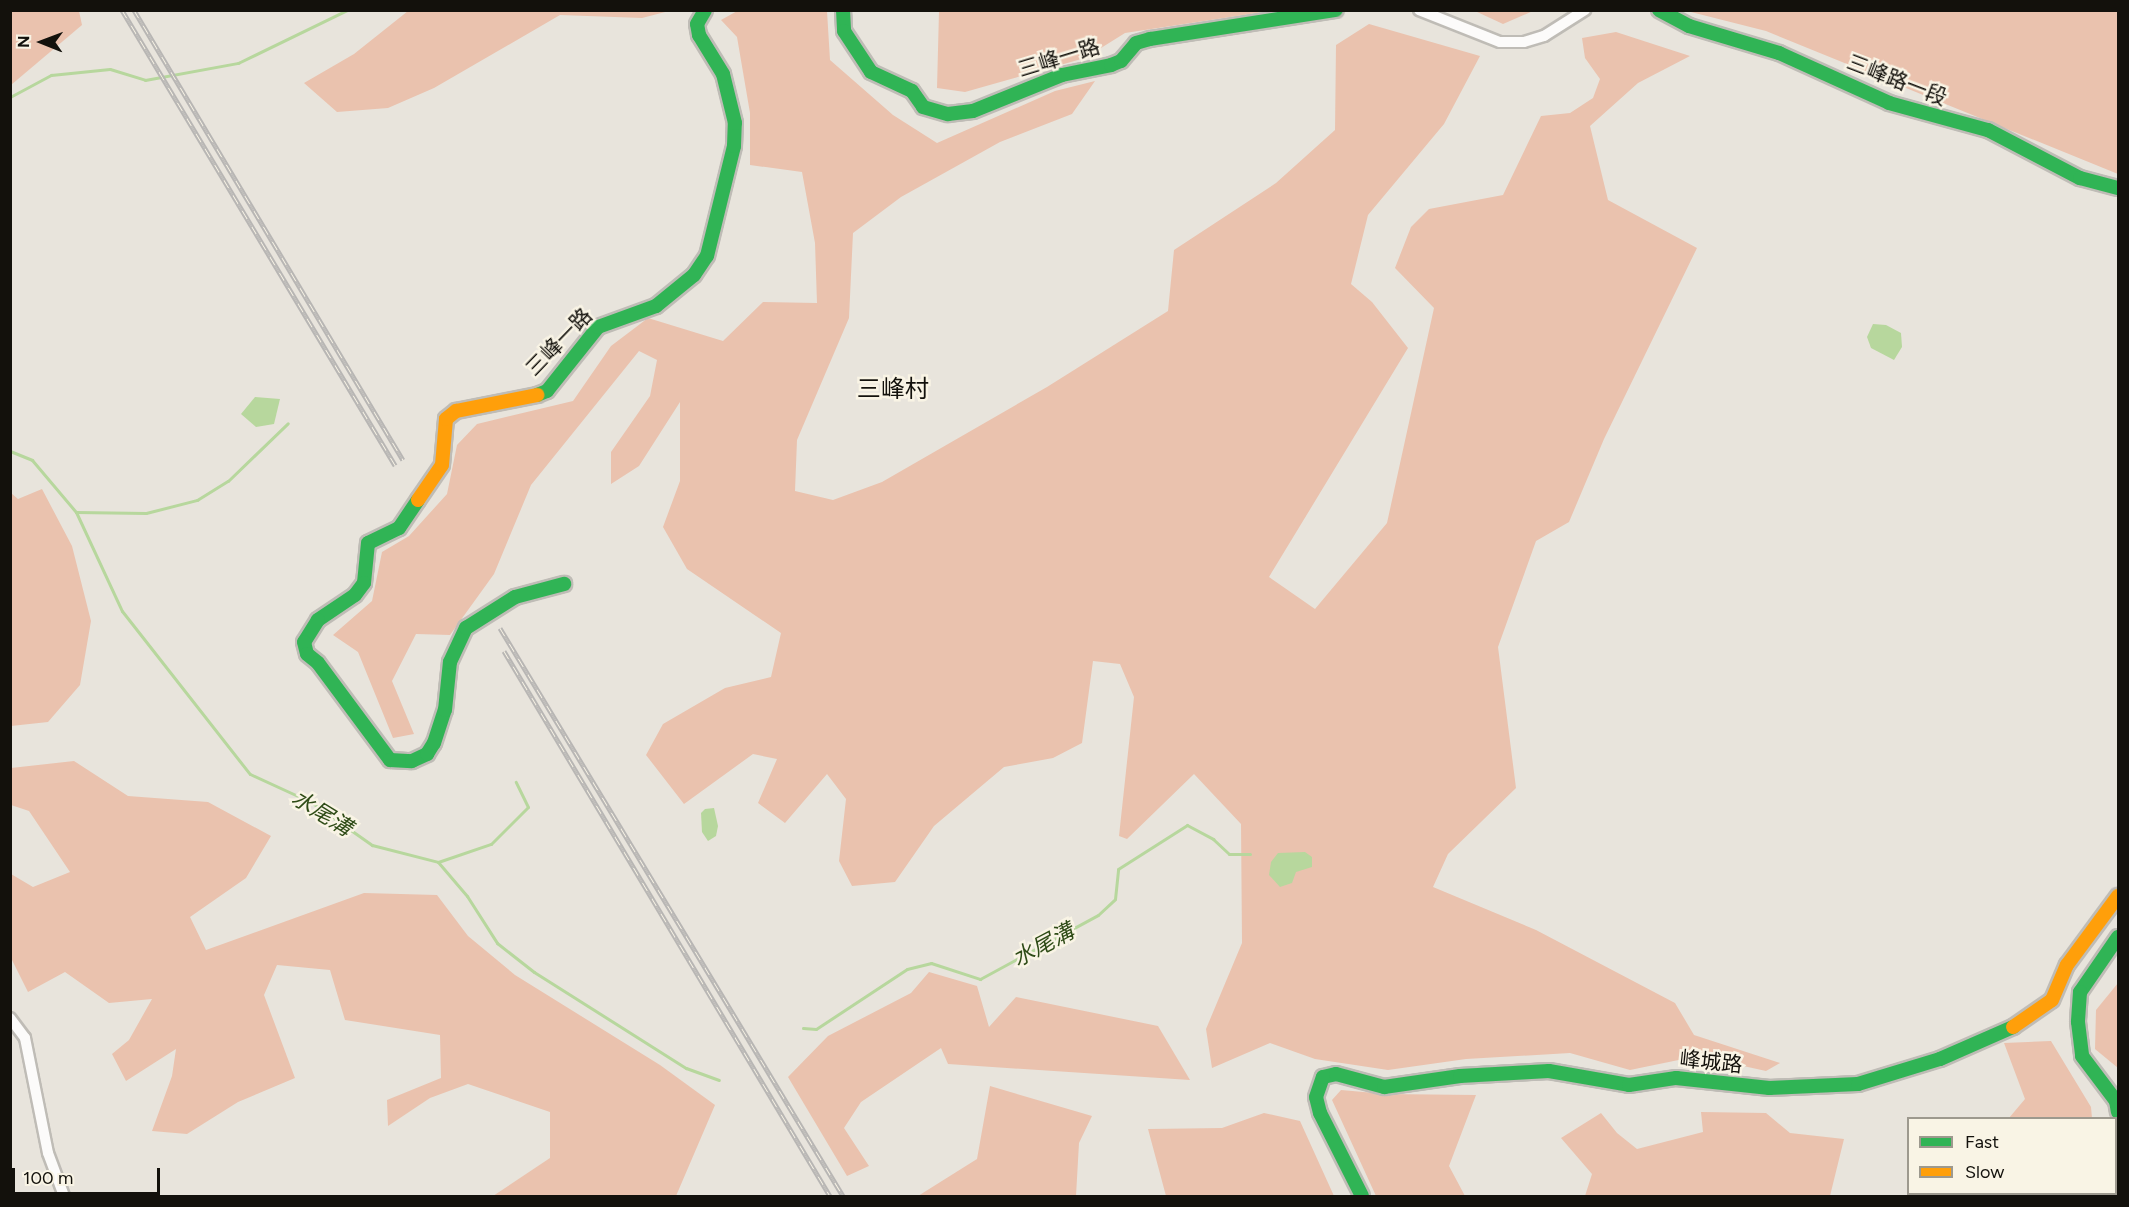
<!DOCTYPE html>
<meta charset="utf-8">
<style>
body{margin:0}
#map{position:relative;width:2129px;height:1207px;overflow:hidden;background:#e8e4dc;font-family:Figtree,"Noto Sans TC",sans-serif}
div>[style]{position:absolute}
[style*='--x']{left:calc(var(--x)*1px);top:calc(var(--y)*1px);width:calc(var(--w)*1px);rotate:calc(var(--a)*1deg)}
.green>*{inset:0;background:#eac2ae}
.water>*{inset:0;background:#b7d79d}
.stream>*{height:3px;margin:-1.5px;padding:0 1.5px;transform-origin:1.5px;border-radius:1.5px;background:#b7d79d}
.roads{filter:drop-shadow(2px 0 #bfbcb6) drop-shadow(-2px 0 #bfbcb6) drop-shadow(0 2px #bfbcb6) drop-shadow(0 -2px #bfbcb6)}
.street>*{height:10px;margin:-5px;padding:0 5px;transform-origin:5px;border-radius:5px;background:#fcfbfa}
.fast>*{height:14px;margin:-7px;padding:0 7px;transform-origin:7px;border-radius:7px;background:#30b455}
.slow>*{height:14px;margin:-7px;padding:0 7px;transform-origin:7px;border-radius:7px;background:#ff9f0a}
.rail>*{height:5px;margin-top:-2.5px;transform-origin:0;background:repeating-linear-gradient(90deg,#f9f4e5 0 9px,#b8b6b4 0 18px);box-sizing:border-box;border-block:2px solid #b8b6b4}
span{translate:-50% -50%;white-space:nowrap;text-align:center;line-height:1.15;-webkit-text-stroke:5px #f9f4e5;paint-order:stroke}
.street-label{font-size:21px;color:#13110c}
.water-label{font-size:22px;color:#2f4c17;font-style:italic}
.quarter-label{font-size:24px;color:#13110c}
.frame{position:absolute;inset:0;border:12px solid #13110c;pointer-events:none}
.legend{position:absolute;left:1907px;top:1117px;width:210px;height:78px;box-sizing:border-box;background:#f9f4e5;border:2px solid #9d998e;margin:0;padding:8px 10px;list-style:none;font-size:18px;color:#13110c}
.legend li{display:flex;align-items:center;gap:12px;height:30px}
.legend b{width:30px;border:2px solid #9d998e}
.north{position:absolute;left:12px;top:12px;width:60px;height:60px;-webkit-text-stroke:4px #f9f4e5;paint-order:stroke;rotate:271deg;font-size:16px;font-weight:700;line-height:24px;text-align:center;color:#13110c}
.north::after{content:'';display:block;margin:auto;width:21px;height:27px;background:#13110c;clip-path:polygon(50% 0,100% 100%,50% 72%,0 100%)}
.scale{position:absolute;left:12px;top:1168px;width:148px;height:27px;box-sizing:border-box;border:3px solid #13110c;border-top:0;padding-left:8px;font-size:18px;line-height:21px;white-space:nowrap;color:#13110c;-webkit-text-stroke:4px #f9f4e5;paint-order:stroke}
</style>
<div id="map">
<div class="green">
<i style="clip-path:polygon(739px 10px,827px 11px,830px 60px,893px 115px,937px 143px,1055px 91px,1095px 81px,1072px 114px,1000px 142px,901px 197px,853px 233px,849px 318px,797px 440px,795px 491px,833px 500px,882px 482px,1047px 387px,1168px 311px,1174px 250px,1276px 183px,1335px 130px,1336px 45px,1369px 24px,1480px 56px,1444px 124px,1368px 215px,1351px 284px,1372px 302px,1408px 348px,1269px 577px,1315px 609px,1387px 523px,1434px 308px,1395px 268px,1411px 227px,1429px 209px,1503px 195px,1541px 116px,1570px 113px,1593px 98px,1600px 79px,1585px 58px,1582px 38px,1616px 32px,1690px 56px,1638px 83px,1590px 126px,1608px 200px,1697px 248px,1604px 439px,1569px 522px,1536px 541px,1498px 647px,1516px 788px,1448px 854px,1433px 887px,1536px 930px,1675px 1003px,1694px 1035px,1780px 1063px,1766px 1071px,1698px 1056px,1630px 1070px,1570px 1053px,1466px 1059px,1388px 1070px,1315px 1059px,1270px 1043px,1212px 1068px,1206px 1029px,1242px 943px,1241px 824px,1194px 774px,1127px 839px,1119px 836px,1134px 697px,1120px 664px,1093px 661px,1082px 743px,1053px 758px,1004px 767px,934px 826px,895px 882px,852px 886px,839px 861px,846px 799px,827px 774px,785px 823px,758px 803px,777px 759px,753px 754px,684px 804px,646px 755px,663px 724px,725px 688px,771px 677px,781px 633px,687px 569px,663px 527px,680px 481px,680px 402px,639px 466px,611px 484px,611px 452px,650px 396px,657px 360px,639px 351px,531px 485px,494px 574px,450px 635px,416px 634px,392px 681px,414px 734px,393px 738px,358px 652px,333px 635px,372px 601px,382px 552px,409px 536px,447px 494px,457px 445px,477px 424px,573px 401px,611px 346px,648px 318px,723px 341px,763px 302px,817px 303px,815px 243px,802px 172px,750px 165px,750px 113px,737px 37px,721px 20px)"></i>
<i style="clip-path:polygon(10px 11px,79px 11px,82px 25px,11px 85px)"></i>
<i style="clip-path:polygon(408px 11px,408px 10px,669px 11px,642px 18px,560px 15px,434px 88px,388px 108px,337px 112px,304px 83px,354px 54px)"></i>
<i style="clip-path:polygon(939px 11px,939px 10px,1270px 11px,1125px 33px,1085px 58px,965px 92px,937px 88px)"></i>
<i style="clip-path:polygon(1475px 11px,1533px 11px,1503px 24px)"></i>
<i style="clip-path:polygon(1687px 11px,2118px 11px,2118px 174px,1766px 31px)"></i>
<i style="clip-path:polygon(42px 489px,72px 546px,91px 621px,80px 685px,48px 722px,11px 726px,11px 493px,18px 499px)"></i>
<i style="clip-path:polygon(74px 761px,128px 796px,208px 802px,271px 836px,246px 878px,190px 917px,206px 950px,364px 893px,437px 895px,468px 936px,515px 975px,660px 1065px,715px 1105px,676px 1196px,493px 1196px,550px 1158px,550px 1112px,468px 1084px,430px 1098px,388px 1126px,387px 1100px,441px 1078px,440px 1035px,345px 1020px,330px 970px,277px 965px,264px 995px,295px 1078px,238px 1102px,187px 1134px,152px 1131px,172px 1076px,176px 1049px,126px 1081px,112px 1054px,129px 1040px,152px 999px,109px 1003px,65px 972px,28px 992px,11px 958px,11px 874px,33px 887px,70px 872px,29px 811px,11px 805px,11px 768px)"></i>
<i style="clip-path:polygon(929px 972px,977px 986px,989px 1027px,1016px 997px,1158px 1026px,1190px 1080px,948px 1064px,941px 1048px,861px 1102px,844px 1128px,869px 1166px,847px 1176px,788px 1077px,828px 1036px,911px 993px)"></i>
<i style="clip-path:polygon(2118px 983px,2118px 1068px,2095px 1049px,2096px 1010px)"></i>
<i style="clip-path:polygon(2051px 1041px,2091px 1107px,2092px 1118px,2009px 1118px,2025px 1099px,2004px 1043px)"></i>
<i style="clip-path:polygon(990px 1086px,1092px 1116px,1079px 1143px,1076px 1196px,918px 1196px,977px 1159px)"></i>
<i style="clip-path:polygon(1341px 1090px,1386px 1094px,1476px 1095px,1449px 1166px,1465px 1196px,1376px 1196px,1332px 1100px)"></i>
<i style="clip-path:polygon(1701px 1112px,1766px 1113px,1790px 1133px,1844px 1139px,1830px 1196px,1585px 1196px,1592px 1174px,1561px 1138px,1601px 1113px,1617px 1133px,1637px 1149px,1703px 1132px)"></i>
<i style="clip-path:polygon(1264px 1113px,1300px 1121px,1334px 1196px,1166px 1196px,1148px 1129px,1222px 1128px)"></i>
<i style="clip-path:polygon(1936px 1194px,2097px 1194px,2098px 1196px,1932px 1196px)"></i>
</div>
<div class="water">
<i style="clip-path:polygon(1873px 324px,1886px 325px,1901px 333px,1902px 347px,1894px 360px,1871px 348px,1867px 337px)"></i>
<i style="clip-path:polygon(255px 397px,280px 399px,274px 424px,256px 427px,241px 414px)"></i>
<i style="clip-path:polygon(714px 808px,718px 826px,716px 836px,708px 841px,702px 832px,701px 813px,705px 809px)"></i>
<i style="clip-path:polygon(1305px 852px,1312px 857px,1312px 867px,1296px 872px,1292px 883px,1280px 887px,1269px 875px,1271px 862px,1278px 853px)"></i>
</div>
<div class="stream">
<i style="--x:10;--y:97;--w:47;--a:-28.2"></i>
<i style="--x:51;--y:75;--w:59;--a:-5.8"></i>
<i style="--x:110;--y:69;--w:37;--a:17"></i>
<i style="--x:145;--y:80;--w:95;--a:-10.4"></i>
<i style="--x:238;--y:63;--w:121;--a:-25.9"></i>
<i style="--x:10;--y:451;--w:24;--a:22"></i>
<i style="--x:32;--y:460;--w:68;--a:49.8"></i>
<i style="--x:76;--y:512;--w:109;--a:65.1"></i>
<i style="--x:122;--y:611;--w:207;--a:51.9"></i>
<i style="--x:250;--y:774;--w:67;--a:24.7"></i>
<i style="--x:311;--y:802;--w:75;--a:35.2"></i>
<i style="--x:372;--y:845;--w:68;--a:14.4"></i>
<i style="--x:438;--y:862;--w:45;--a:49.5"></i>
<i style="--x:467;--y:896;--w:56;--a:57.4"></i>
<i style="--x:497;--y:943;--w:47;--a:38.1"></i>
<i style="--x:534;--y:972;--w:180;--a:32.3"></i>
<i style="--x:686;--y:1068;--w:35;--a:20"></i>
<i style="--x:76;--y:512;--w:70;--a:0.8"></i>
<i style="--x:146;--y:513;--w:53;--a:-14.3"></i>
<i style="--x:197;--y:500;--w:36;--a:-32"></i>
<i style="--x:228;--y:481;--w:83;--a:-44"></i>
<i style="--x:438;--y:862;--w:56;--a:-18.8"></i>
<i style="--x:491;--y:844;--w:52;--a:-45"></i>
<i style="--x:528;--y:807;--w:28;--a:-116"></i>
<i style="--x:803;--y:1028;--w:13;--a:4"></i>
<i style="--x:816;--y:1029;--w:109;--a:-33.4"></i>
<i style="--x:907;--y:969;--w:25;--a:-14"></i>
<i style="--x:931;--y:963;--w:52;--a:18.1"></i>
<i style="--x:980;--y:979;--w:134;--a:-28.5"></i>
<i style="--x:1098;--y:915;--w:23;--a:-43"></i>
<i style="--x:1115;--y:899;--w:30;--a:-84"></i>
<i style="--x:1118;--y:869;--w:82;--a:-32.5"></i>
<i style="--x:1187;--y:825;--w:30;--a:28"></i>
<i style="--x:1213;--y:839;--w:22;--a:43"></i>
<i style="--x:1229;--y:854;--w:21;--a:0"></i>
</div>
<div class="roads">
<div class="street">
<i style="--x:1419;--y:10;--w:87;--a:21.6"></i>
<i style="--x:1500;--y:42;--w:24;--a:0"></i>
<i style="--x:1524;--y:42;--w:21;--a:-17"></i>
<i style="--x:1544;--y:36;--w:49;--a:-32.4"></i>
<i style="--x:10;--y:1018;--w:25;--a:53"></i>
<i style="--x:25;--y:1038;--w:117;--a:78.7"></i>
<i style="--x:48;--y:1153;--w:46;--a:69.6"></i>
</div>
<div class="fast">
<i style="--x:843;--y:10;--w:21;--a:87"></i>
<i style="--x:844;--y:31;--w:49;--a:56.6"></i>
<i style="--x:871;--y:72;--w:45;--a:24.9"></i>
<i style="--x:912;--y:91;--w:19;--a:55"></i>
<i style="--x:923;--y:107;--w:26;--a:16"></i>
<i style="--x:948;--y:114;--w:25;--a:-7"></i>
<i style="--x:973;--y:111;--w:96;--a:-22"></i>
<i style="--x:1062;--y:75;--w:50;--a:-11.5"></i>
<i style="--x:1111;--y:65;--w:11;--a:-22"></i>
<i style="--x:1121;--y:61;--w:23;--a:-50"></i>
<i style="--x:1136;--y:43;--w:15;--a:-16"></i>
<i style="--x:1150;--y:39;--w:188;--a:-8.9"></i>
<i style="--x:1659;--y:10;--w:34;--a:28"></i>
<i style="--x:1689;--y:26;--w:94;--a:16.7"></i>
<i style="--x:1779;--y:53;--w:121;--a:24.4"></i>
<i style="--x:1889;--y:103;--w:103;--a:15.3"></i>
<i style="--x:1988;--y:130;--w:104;--a:27.6"></i>
<i style="--x:2080;--y:178;--w:39;--a:15"></i>
<i style="--x:537;--y:395;--w:11;--a:-22"></i>
<i style="--x:547;--y:391;--w:82;--a:-51.4"></i>
<i style="--x:598;--y:327;--w:62;--a:-19.9"></i>
<i style="--x:656;--y:306;--w:49;--a:-39.2"></i>
<i style="--x:694;--y:275;--w:23;--a:-56"></i>
<i style="--x:707;--y:256;--w:113;--a:-76.2"></i>
<i style="--x:734;--y:146;--w:23;--a:-88"></i>
<i style="--x:735;--y:123;--w:50;--a:-103.8"></i>
<i style="--x:723;--y:74;--w:46;--a:-121.6"></i>
<i style="--x:699;--y:35;--w:11;--a:-100"></i>
<i style="--x:697;--y:24;--w:16;--a:-60"></i>
<i style="--x:418;--y:500;--w:34;--a:124"></i>
<i style="--x:399;--y:528;--w:34;--a:154"></i>
<i style="--x:368;--y:543;--w:40;--a:95.7"></i>
<i style="--x:364;--y:583;--w:15;--a:127"></i>
<i style="--x:355;--y:595;--w:45;--a:146"></i>
<i style="--x:318;--y:620;--w:26;--a:122"></i>
<i style="--x:304;--y:642;--w:12;--a:76"></i>
<i style="--x:307;--y:654;--w:14;--a:39"></i>
<i style="--x:318;--y:663;--w:121;--a:53.4"></i>
<i style="--x:390;--y:760;--w:22;--a:3"></i>
<i style="--x:412;--y:761;--w:17;--a:-25"></i>
<i style="--x:427;--y:754;--w:13;--a:-58"></i>
<i style="--x:434;--y:743;--w:35;--a:-72"></i>
<i style="--x:445;--y:710;--w:48;--a:-84.1"></i>
<i style="--x:450;--y:662;--w:38;--a:-65"></i>
<i style="--x:466;--y:628;--w:58;--a:-32.3"></i>
<i style="--x:515;--y:597;--w:51;--a:-14.9"></i>
<i style="--x:2118;--y:937;--w:67;--a:124.6"></i>
<i style="--x:2080;--y:992;--w:30;--a:94"></i>
<i style="--x:2078;--y:1022;--w:34;--a:83"></i>
<i style="--x:2082;--y:1056;--w:56;--a:52.9"></i>
<i style="--x:2116;--y:1101;--w:11;--a:80"></i>
<i style="--x:1362;--y:1196;--w:93;--a:-116.8"></i>
<i style="--x:1320;--y:1113;--w:16;--a:-104"></i>
<i style="--x:1316;--y:1097;--w:21;--a:-71"></i>
<i style="--x:1323;--y:1077;--w:13;--a:-13"></i>
<i style="--x:1336;--y:1074;--w:50;--a:15.2"></i>
<i style="--x:1384;--y:1087;--w:77;--a:-8.2"></i>
<i style="--x:1460;--y:1076;--w:89;--a:-3.2"></i>
<i style="--x:1549;--y:1071;--w:81;--a:9.9"></i>
<i style="--x:1629;--y:1085;--w:48;--a:-8.5"></i>
<i style="--x:1676;--y:1078;--w:94;--a:6.1"></i>
<i style="--x:1769;--y:1088;--w:89;--a:-2.6"></i>
<i style="--x:1858;--y:1084;--w:86;--a:-17"></i>
<i style="--x:1940;--y:1059;--w:80;--a:-23.7"></i>
</div>
<div class="slow">
<i style="--x:418;--y:500;--w:42;--a:-55.6"></i>
<i style="--x:442;--y:465;--w:46;--a:-85"></i>
<i style="--x:446;--y:419;--w:13;--a:-39"></i>
<i style="--x:456;--y:411;--w:83;--a:-11.2"></i>
<i style="--x:2013;--y:1027;--w:47;--a:-34.7"></i>
<i style="--x:2052;--y:1000;--w:38;--a:-67"></i>
<i style="--x:2067;--y:965;--w:86;--a:-53.5"></i>
</div>
</div>
<div class="rail">
<i style="--x:122;--y:10;--w:531;--a:59.04"></i>
<i style="--x:134;--y:10;--w:524;--a:59.13"></i>
<i style="--x:500;--y:628;--w:664;--a:58.87"></i>
<i style="--x:504;--y:651;--w:635;--a:59.11"></i>
</div>
<div class="street-label">
<span style="left:1059px;top:58px;rotate:-17deg">三峰一路</span>
<span style="left:1897px;top:80px;rotate:21deg">三峰路一段</span>
<span style="left:559px;top:342px;rotate:-46deg">三峰一路</span>
<span style="left:1711px;top:1062px;rotate:6deg">峰城路</span>
</div>
<div class="water-label">
<span style="left:322px;top:813px;rotate:32deg">水尾溝</span>
<span style="left:1043px;top:945px;rotate:-28deg">水尾溝</span>
</div>
<div class="quarter-label">
<span style="left:893px;top:389px">三峰村</span>
</div>
<div class="frame"></div>
<ul class="legend">
<li><b style="height:8px;background:#30b455"></b>Fast</li>
<li><b style="height:8px;background:#ff9f0a"></b>Slow</li>
</ul>
<div class="north">N</div>
<div class="scale">100 m</div>
</div>
